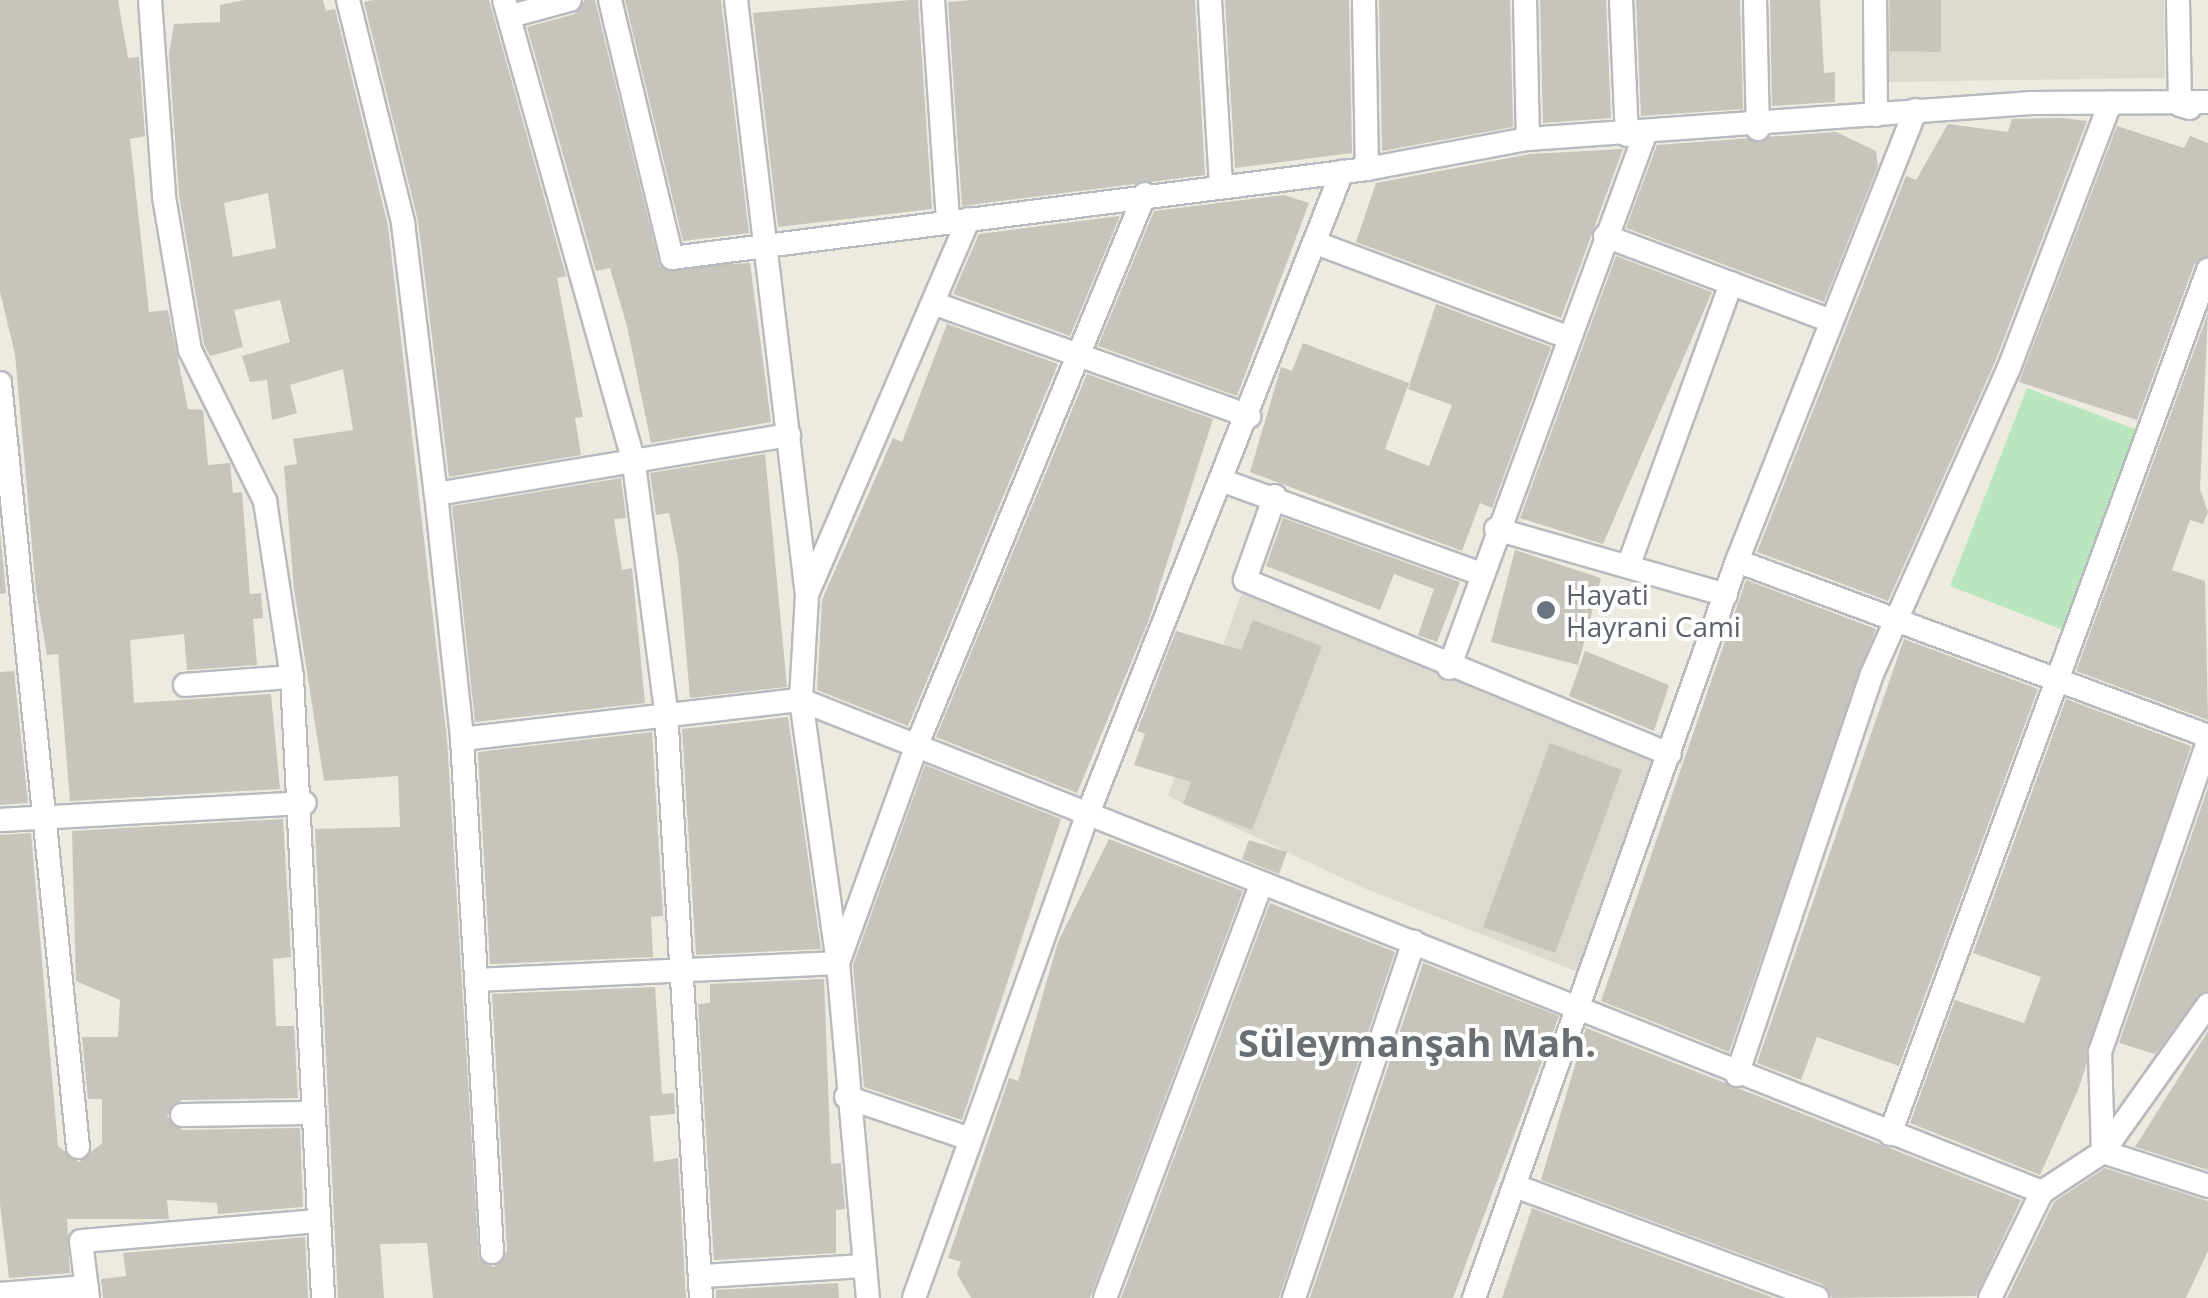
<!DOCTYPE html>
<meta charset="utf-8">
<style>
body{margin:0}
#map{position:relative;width:2208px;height:1298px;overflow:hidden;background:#edeadf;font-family:"Open Sans",sans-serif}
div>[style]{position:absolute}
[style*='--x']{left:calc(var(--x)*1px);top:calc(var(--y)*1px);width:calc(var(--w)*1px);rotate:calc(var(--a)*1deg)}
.education>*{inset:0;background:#dcd9ce}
.green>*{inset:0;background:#b9e6bc}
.building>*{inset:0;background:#c7c4bc}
.roads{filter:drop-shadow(2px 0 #b7babf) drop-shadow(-2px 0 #b7babf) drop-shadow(0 2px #b7babf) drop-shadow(0 -2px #b7babf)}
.street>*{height:22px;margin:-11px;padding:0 11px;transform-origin:11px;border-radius:11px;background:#fff}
.dots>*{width:28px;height:28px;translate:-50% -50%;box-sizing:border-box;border:5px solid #fff;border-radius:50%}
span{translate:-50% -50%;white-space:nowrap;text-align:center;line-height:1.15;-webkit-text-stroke:8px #fff;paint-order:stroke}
.worship-label{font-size:28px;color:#5b616d}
.left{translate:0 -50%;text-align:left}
.district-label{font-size:38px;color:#696e73;font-weight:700}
</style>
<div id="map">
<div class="education">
<i style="clip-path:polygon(1879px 0,2164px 0,2165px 78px,1880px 82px)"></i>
<i style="clip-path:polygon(1243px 590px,1659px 764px,1578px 972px,1366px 889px,1168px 796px)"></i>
</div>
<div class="green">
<i style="clip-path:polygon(2027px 388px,2140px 431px,2063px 630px,1950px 586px)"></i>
</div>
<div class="building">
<i style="clip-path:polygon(0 0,118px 0,128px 58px,139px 57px,145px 136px,130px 139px,149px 312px,168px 310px,188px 409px,203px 410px,208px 465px,230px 463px,233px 493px,242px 492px,250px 594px,261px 593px,263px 618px,253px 619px,257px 665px,187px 670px,184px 634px,130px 640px,134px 703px,271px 694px,280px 789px,70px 801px,58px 654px,47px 655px,36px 591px,15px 354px,0 292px)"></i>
<i style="clip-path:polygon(evenodd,244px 0,323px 0,326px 11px,335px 9px,388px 226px,447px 740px,479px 1259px,494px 1267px,507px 1251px,492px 994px,655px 987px,662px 1094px,674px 1093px,675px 1114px,650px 1116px,654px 1162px,678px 1158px,686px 1298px,433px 1298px,427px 1243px,380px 1244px,384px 1298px,338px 1298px,315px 829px,400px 827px,398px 776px,324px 781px,294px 589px,284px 466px,297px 464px,293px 439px,353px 430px,343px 369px,290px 385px,297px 413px,272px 420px,267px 380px,250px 382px,242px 356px,290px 342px,280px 300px,234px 310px,243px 347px,210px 356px,204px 345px,179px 195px,169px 54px,174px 24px,220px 22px,220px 5px,244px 0,268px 193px,276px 248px,233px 257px,224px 203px,268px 193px)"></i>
<i style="clip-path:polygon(374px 0,489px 0,566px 276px,557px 278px,583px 417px,575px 418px,581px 455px,449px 477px,418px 221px,364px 2px)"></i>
<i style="clip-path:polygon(585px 0,595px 0,660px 267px,750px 263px,771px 422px,651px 443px,627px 326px,610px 268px,596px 271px,527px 27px,575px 14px)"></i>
<i style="clip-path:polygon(625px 0,721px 0,749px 233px,683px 241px)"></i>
<i style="clip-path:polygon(911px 0,918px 0,932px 209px,778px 227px,753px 13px)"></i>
<i style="clip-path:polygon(972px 0,1195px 0,1205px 175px,962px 206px,948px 2px)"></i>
<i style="clip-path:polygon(1225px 0,1349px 0,1352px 153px,1235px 168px)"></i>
<i style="clip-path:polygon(1379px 0,1510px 0,1513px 127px,1382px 151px)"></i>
<i style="clip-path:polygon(1540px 0,1606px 0,1611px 118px,1543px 123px)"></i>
<i style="clip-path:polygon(1636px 0,1740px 0,1743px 109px,1641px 116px)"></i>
<i style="clip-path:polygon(1770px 0,1820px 0,1824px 73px,1835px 72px,1835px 102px,1772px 106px)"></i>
<i style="clip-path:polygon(1890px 0,1941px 0,1941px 52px,1890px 51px)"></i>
<i style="clip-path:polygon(2062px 118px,2087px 121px,1995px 362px,1888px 601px,1757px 552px,1906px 176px,1916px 180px,1948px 124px,2008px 132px,2012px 119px)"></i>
<i style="clip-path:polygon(2117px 126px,2184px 148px,2190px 136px,2208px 143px,2208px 255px,2194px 265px,2137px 420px,2019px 382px)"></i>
<i style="clip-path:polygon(1836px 132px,1876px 151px,1878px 166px,1824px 302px,1626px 228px,1657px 145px)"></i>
<i style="clip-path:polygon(1623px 149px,1561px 318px,1356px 242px,1376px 183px,1530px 154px)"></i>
<i style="clip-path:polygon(1284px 195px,1309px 203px,1237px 396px,1098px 346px,1154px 211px)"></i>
<i style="clip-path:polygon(1120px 216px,1070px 336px,953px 294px,979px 234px)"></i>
<i style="clip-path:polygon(1616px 256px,1712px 292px,1603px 544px,1520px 518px)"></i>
<i style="clip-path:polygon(1436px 304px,1551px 347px,1492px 508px,1480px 503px,1462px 551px,1250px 472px,1281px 367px,1292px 371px,1303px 343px,1409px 383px,1385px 449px,1429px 466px,1452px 405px,1408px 389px)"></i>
<i style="clip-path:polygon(2208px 313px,2200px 489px,2208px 512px,2203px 524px,2190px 520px,2172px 570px,2205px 581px,2208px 720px,2076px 671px)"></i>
<i style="clip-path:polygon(947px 324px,1058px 364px,908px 726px,817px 690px,822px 600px,893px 438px,902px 442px)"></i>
<i style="clip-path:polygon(1087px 374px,1213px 419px,1148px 622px,1077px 793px,936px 737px)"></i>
<i style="clip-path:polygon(765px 454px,787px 687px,690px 698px,678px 558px,669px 513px,656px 515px,650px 473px)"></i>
<i style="clip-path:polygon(621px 478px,626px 518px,614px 519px,622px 570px,632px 568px,645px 703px,475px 722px,452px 506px)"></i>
<i style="clip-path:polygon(1283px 518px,1460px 582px,1437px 642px,1418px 635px,1434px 589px,1394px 574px,1380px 610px,1266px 566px)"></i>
<i style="clip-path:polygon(0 531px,6px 593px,0 594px)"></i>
<i style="clip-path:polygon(1515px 550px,1601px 578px,1578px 665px,1491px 642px)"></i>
<i style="clip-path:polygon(1746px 580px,1876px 629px,1729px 1052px,1601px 1001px)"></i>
<i style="clip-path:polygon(1253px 620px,1322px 646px,1252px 830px,1183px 804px,1191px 782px,1134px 765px,1145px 734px,1137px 731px,1176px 631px,1241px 650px)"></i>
<i style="clip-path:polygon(1904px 639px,2038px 689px,1899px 1066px,1817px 1037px,1801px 1080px,1757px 1063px)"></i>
<i style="clip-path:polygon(1585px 651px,1669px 685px,1654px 731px,1569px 696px)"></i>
<i style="clip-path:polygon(14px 671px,28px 803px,0 805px,0 672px)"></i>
<i style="clip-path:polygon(2066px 699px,2191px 746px,2078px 1090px,2040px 1175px,1910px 1123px,1955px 1000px,2024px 1023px,2041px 977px,1973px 953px)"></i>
<i style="clip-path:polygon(788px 717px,821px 949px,696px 955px,682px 729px)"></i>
<i style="clip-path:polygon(652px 732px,663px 916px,651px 917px,653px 957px,490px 964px,478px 752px)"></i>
<i style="clip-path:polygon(1550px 743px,1622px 770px,1555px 953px,1483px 927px)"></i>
<i style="clip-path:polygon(925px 765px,1061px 819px,962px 1120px,864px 1087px,853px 965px)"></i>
<i style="clip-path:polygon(2208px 788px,2208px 990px,2155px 1054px,2119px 1043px)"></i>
<i style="clip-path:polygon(283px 819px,291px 957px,273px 959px,276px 1026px,294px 1026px,298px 1098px,182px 1100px,167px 1116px,182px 1130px,300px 1128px,303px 1207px,218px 1214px,217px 1203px,167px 1200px,169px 1219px,67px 1219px,70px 1273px,9px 1278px,0 1204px,0 835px,31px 833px,58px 1146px,79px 1162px,102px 1143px,102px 1099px,88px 1099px,82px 1037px,118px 1037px,120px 1000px,76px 981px,72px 831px)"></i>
<i style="clip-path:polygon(1109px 839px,1243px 891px,1090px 1298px,971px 1298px,957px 1274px,961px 1262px,948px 1258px,1009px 1078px,1018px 1081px,1058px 942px)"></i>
<i style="clip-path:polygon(1249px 840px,1287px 852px,1279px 874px,1242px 859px)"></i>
<i style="clip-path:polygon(1270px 903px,1395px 952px,1279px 1298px,1121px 1298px)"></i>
<i style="clip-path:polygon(1423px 963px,1559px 1016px,1453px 1298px,1310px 1298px)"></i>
<i style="clip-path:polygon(824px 979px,831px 1164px,841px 1163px,845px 1209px,836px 1210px,836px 1253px,714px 1260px,698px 1004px,710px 1003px,710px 984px)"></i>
<i style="clip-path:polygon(1586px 1028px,2021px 1200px,1976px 1296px,1832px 1298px,1822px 1284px,1541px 1180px)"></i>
<i style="clip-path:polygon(2208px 1031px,2208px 1170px,2135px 1147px)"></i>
<i style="clip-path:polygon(2105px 1168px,2208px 1201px,2208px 1251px,2186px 1298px,2007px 1298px,2054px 1202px)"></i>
<i style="clip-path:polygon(1532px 1208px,1774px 1298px,1502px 1298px)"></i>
<i style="clip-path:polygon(305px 1237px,308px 1298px,103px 1298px,101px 1279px,126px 1276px,123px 1253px)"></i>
<i style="clip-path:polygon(838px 1283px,839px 1298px,716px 1298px,716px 1290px)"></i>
</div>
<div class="roads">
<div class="street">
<i style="--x:150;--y:0;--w:197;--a:85.9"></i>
<i style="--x:164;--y:197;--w:155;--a:80.4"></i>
<i style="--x:190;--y:350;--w:169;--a:63.6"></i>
<i style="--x:265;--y:501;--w:178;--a:81.3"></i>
<i style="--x:292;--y:677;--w:622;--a:87.14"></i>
<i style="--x:348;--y:0;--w:230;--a:76.1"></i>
<i style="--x:403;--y:223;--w:273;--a:83.1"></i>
<i style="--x:436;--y:494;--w:246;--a:83.9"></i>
<i style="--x:462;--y:739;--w:514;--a:86.65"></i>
<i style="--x:504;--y:0;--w:482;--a:74.3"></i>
<i style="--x:634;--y:464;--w:248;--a:82.6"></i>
<i style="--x:666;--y:710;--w:589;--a:86.59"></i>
<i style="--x:610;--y:0;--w:265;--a:76.5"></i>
<i style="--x:672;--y:258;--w:701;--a:-7.3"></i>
<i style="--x:1367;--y:169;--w:164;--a:-10.6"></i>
<i style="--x:1528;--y:139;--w:504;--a:-4.09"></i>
<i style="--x:2031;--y:103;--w:177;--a:-0.3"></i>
<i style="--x:736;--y:0;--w:599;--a:83.2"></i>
<i style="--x:807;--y:595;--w:105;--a:93.3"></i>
<i style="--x:801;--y:700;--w:266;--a:82"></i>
<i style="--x:838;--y:963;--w:336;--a:84.9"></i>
<i style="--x:933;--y:0;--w:223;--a:86.1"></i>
<i style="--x:1210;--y:0;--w:184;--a:86.6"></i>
<i style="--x:1364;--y:0;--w:169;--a:89"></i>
<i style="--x:1525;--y:0;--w:139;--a:88.8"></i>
<i style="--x:1621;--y:0;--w:135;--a:87.5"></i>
<i style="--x:1755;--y:0;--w:129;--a:88.7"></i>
<i style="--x:1875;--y:0;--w:115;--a:89.5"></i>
<i style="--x:2178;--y:0;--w:105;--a:88.9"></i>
<i style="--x:2180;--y:105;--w:10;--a:17"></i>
<i style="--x:511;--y:16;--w:61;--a:-15.2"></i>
<i style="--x:1605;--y:236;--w:239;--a:20.6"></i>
<i style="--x:1316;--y:243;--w:269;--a:20.5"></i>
<i style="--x:933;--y:303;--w:336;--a:19.7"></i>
<i style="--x:0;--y:383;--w:768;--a:84.17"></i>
<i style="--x:1226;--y:482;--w:271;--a:19.8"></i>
<i style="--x:436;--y:494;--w:358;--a:-9.5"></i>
<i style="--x:1275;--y:496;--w:89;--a:109.7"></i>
<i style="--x:1245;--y:580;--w:459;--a:22.3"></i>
<i style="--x:1496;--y:529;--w:239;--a:16"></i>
<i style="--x:1737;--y:561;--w:502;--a:20.38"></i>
<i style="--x:1629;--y:564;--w:299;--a:-70"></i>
<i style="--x:808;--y:592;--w:406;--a:-66.7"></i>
<i style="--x:1449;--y:668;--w:569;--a:-69.84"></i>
<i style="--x:185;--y:685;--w:107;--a:-4.3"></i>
<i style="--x:462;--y:739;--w:341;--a:-6.6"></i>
<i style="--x:801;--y:700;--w:1335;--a:21.63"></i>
<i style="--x:2208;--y:742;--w:328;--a:109.2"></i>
<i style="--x:2100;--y:1052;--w:100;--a:88.3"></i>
<i style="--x:2103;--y:1152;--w:110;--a:17.9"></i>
<i style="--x:0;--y:820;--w:305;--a:-3.2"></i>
<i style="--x:476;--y:980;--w:362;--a:-2.7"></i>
<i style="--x:838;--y:963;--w:235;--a:-70.1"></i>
<i style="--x:918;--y:742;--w:593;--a:-67.5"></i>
<i style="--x:1737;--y:1075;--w:423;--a:-71.4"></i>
<i style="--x:1872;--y:674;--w:335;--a:-65.9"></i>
<i style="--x:2009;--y:368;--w:284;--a:-69.1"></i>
<i style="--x:846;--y:1097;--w:128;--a:18.7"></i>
<i style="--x:182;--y:1115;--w:126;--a:-0.9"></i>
<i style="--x:1890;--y:1134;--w:921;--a:-69.79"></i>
<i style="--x:1515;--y:1186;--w:322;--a:20.3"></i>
<i style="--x:703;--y:1276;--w:161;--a:-3.6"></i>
<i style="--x:0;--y:1294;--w:87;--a:-4.6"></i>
<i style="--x:88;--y:1298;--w:57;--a:-97"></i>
<i style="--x:81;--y:1241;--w:239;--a:-4.8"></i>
<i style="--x:914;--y:1298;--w:512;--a:-70.26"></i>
<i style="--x:1087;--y:816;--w:693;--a:-68.4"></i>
<i style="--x:1105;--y:1298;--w:441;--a:-69.3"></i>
<i style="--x:1294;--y:1298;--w:376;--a:-71.4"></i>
<i style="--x:1474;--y:1298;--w:783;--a:-70.36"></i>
<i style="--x:1737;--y:561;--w:485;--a:-68.4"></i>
<i style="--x:1990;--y:1298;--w:118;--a:-63.9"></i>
<i style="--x:2042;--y:1192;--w:73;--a:-33.3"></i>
<i style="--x:2103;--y:1152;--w:181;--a:-54.5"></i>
</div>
</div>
<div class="dots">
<i style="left:1546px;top:610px;background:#6b7280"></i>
</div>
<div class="worship-label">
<span class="left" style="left:1566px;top:610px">Hayati<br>Hayrani Cami</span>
</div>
<div class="district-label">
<span style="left:1417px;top:1043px">Süleymanşah Mah.</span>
</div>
</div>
